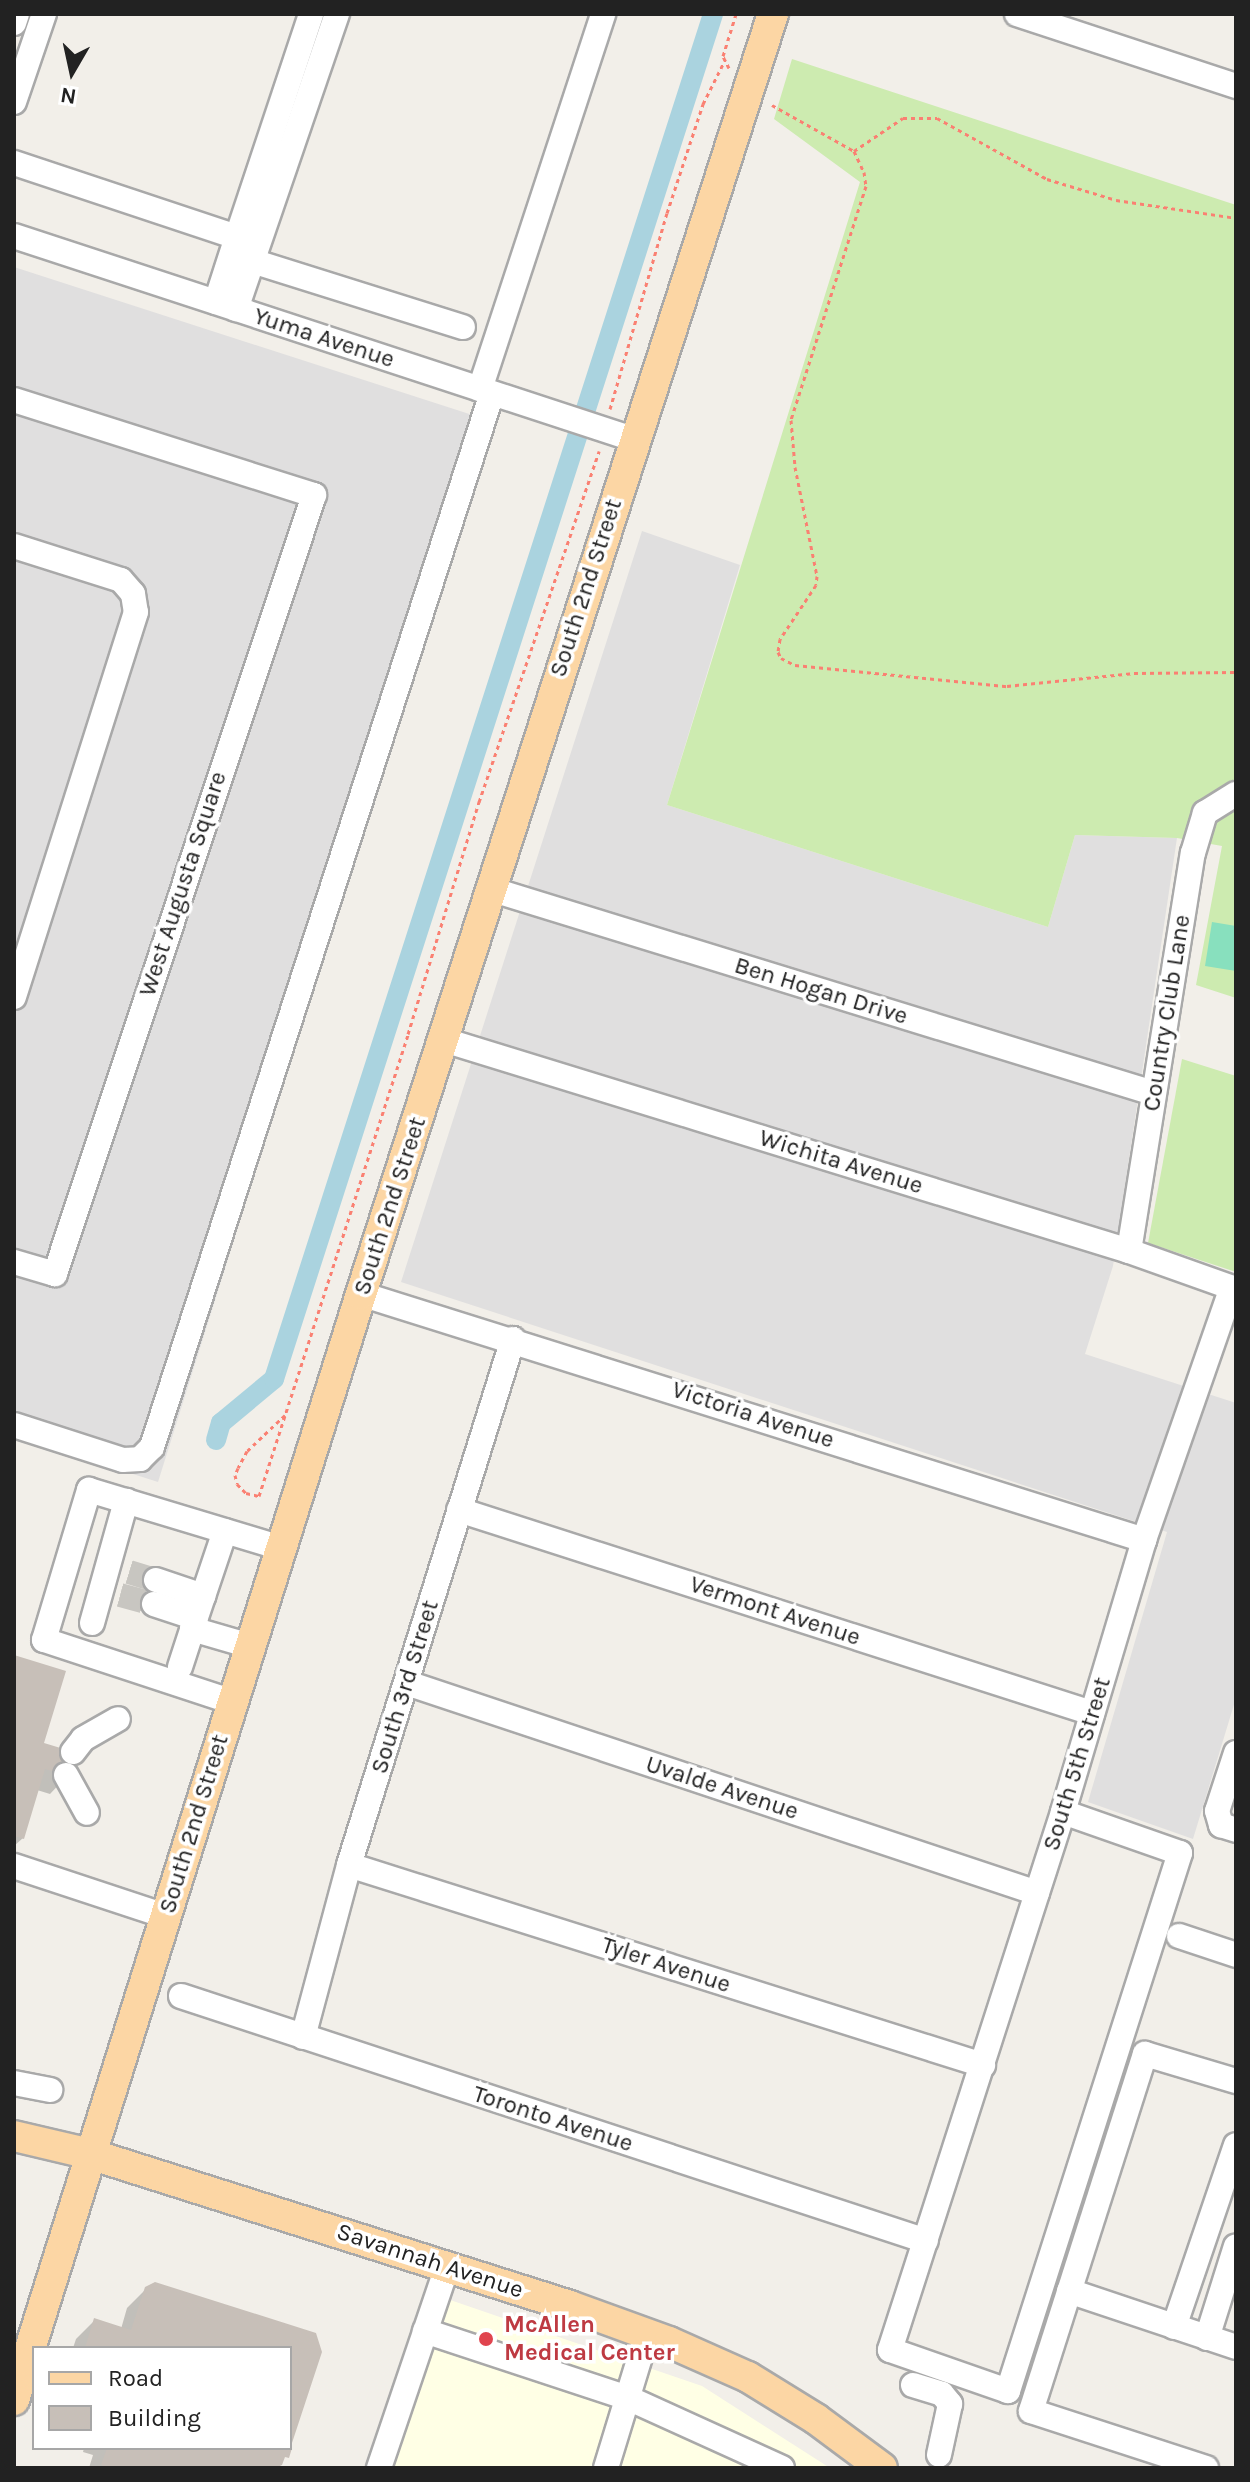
<!DOCTYPE html>
<style>
body{margin:0}
#map{position:relative;width:1250px;height:2482px;overflow:hidden;background:#f2efe9;font-family:Karla,sans-serif}
div>[style]{position:absolute}
[style*='--x']{left:calc(var(--x)*1px);top:calc(var(--y)*1px);width:calc(var(--w)*1px);rotate:calc(var(--a)*1deg)}
.residential>*{inset:0;background:#e0dfdf}
.education>*{inset:0;background:#ffffe5}
.grass>*{inset:0;background:#cdebb0}
.pitch>*{inset:0;background:#88e0be}
.shadow>*{inset:0;background:#0003}
.canal>*{height:20px;margin:-10px;padding:0 10px;transform-origin:10px;border-radius:10px;background:#aad3df}
.building>*{inset:0;background:#c7bfb8}
.minor-tunnel>*{height:24px;margin-top:-12px;transform-origin:0;background:repeating-linear-gradient(90deg,#c8c6c1 0 24px,transparent 0 36px)}
.path>*{height:3px;margin-top:-1.5px;transform-origin:0;background:repeating-linear-gradient(90deg,#fa8072 0 4px,transparent 0 8px)}
.roads{filter:drop-shadow(2px 0 #a9a9a9) drop-shadow(-2px 0 #a9a9a9) drop-shadow(0 2px #a9a9a9) drop-shadow(0 -2px #a9a9a9)}
.minor>*{height:24px;margin:-12px;padding:0 12px;transform-origin:12px;border-radius:12px;background:#fff}
.major>*{height:30px;margin:-15px;padding:0 15px;transform-origin:15px;border-radius:15px;background:#fcd6a4}
.dots>*{width:22px;height:22px;translate:-50% -50%;box-sizing:border-box;border:4px solid #fff;border-radius:50%}
span{translate:-50% -50%;white-space:nowrap;text-align:center;line-height:1.15;-webkit-text-stroke:7px #fff;paint-order:stroke}
.street-label{font-size:24px;color:#222}
.health-label{font-size:24px;color:#be3a42;font-weight:700}
.left{translate:0 -50%;text-align:left}
.frame{position:absolute;inset:0;border:16px solid #222;pointer-events:none}
.legend{position:absolute;left:32px;top:2346px;width:260px;height:104px;box-sizing:border-box;background:#fff;border:2px solid #a7a7a7;margin:0;padding:10px 14px;list-style:none;font-size:24px;color:#222}
.legend li{display:flex;align-items:center;gap:16px;height:40px}
.legend b{width:40px;border:2px solid #a7a7a7}
.north{position:absolute;left:32px;top:32px;width:80px;height:80px;-webkit-text-stroke:6px #fff;paint-order:stroke;rotate:189deg;font-size:22px;font-weight:700;line-height:32px;text-align:center;color:#222}
.north::after{content:'';display:block;margin:auto;width:28px;height:36px;background:#222;clip-path:polygon(50% 0,100% 100%,50% 72%,0 100%)}
</style>
<div id="map">
<div class="residential">
<i style="clip-path:polygon(14px 267px,491px 421px,158px 1482px,14px 1436px)"></i>
<i style="clip-path:polygon(642px 531px,740px 565px,667px 805px,1048px 927px,1075px 835px,1177px 838px,1113px 1266px,1085px 1354px,1236px 1403px,1236px 1698px,1193px 1839px,1088px 1802px,1167px 1532px,401px 1282px)"></i>
</div>
<div class="education">
<i style="clip-path:polygon(424px 2291px,702px 2386px,830px 2468px,369px 2468px)"></i>
</div>
<div class="grass">
<i style="clip-path:polygon(792px 59px,1236px 205px,1236px 998px,1196px 985px,1222px 846px,1177px 838px,1075px 835px,1048px 927px,667px 805px,860px 182px,774px 119px)"></i>
<i style="clip-path:polygon(1182px 1059px,1236px 1076px,1236px 1272px,1148px 1243px)"></i>
</div>
<div class="pitch">
<i style="clip-path:polygon(1212px 922px,1236px 926px,1236px 971px,1205px 966px)"></i>
</div>
<div class="shadow">
<i style="clip-path:polygon(14px 1657px,42px 1744px,68px 1775px,50px 1794px,37px 1790px,23px 1838px,14px 1846px)"></i>
<i style="clip-path:polygon(146px 2289px,315px 2335px,319px 2353px,290px 2447px,290px 2348px,73px 2348px,76px 2339px,95px 2320px,121px 2329px,127px 2308px)"></i>
<i style="clip-path:polygon(84px 2448px,290px 2448px,276px 2468px,89px 2468px,93px 2455px,83px 2452px)"></i>
</div>
<div class="canal">
<i style="--x:216;--y:1440;--w:18;--a:-74"></i>
<i style="--x:221;--y:1423;--w:69;--a:-39.7"></i>
<i style="--x:274;--y:1379;--w:1434;--a:-72.17"></i>
</div>
<div class="building">
<i style="clip-path:polygon(14px 1655px,66px 1671px,44px 1743px,77px 1753px,70px 1776px,45px 1769px,24px 1839px,14px 1836px)"></i>
<i style="clip-path:polygon(155px 2282px,316px 2333px,322px 2352px,291px 2446px,290px 2348px,85px 2348px,94px 2318px,131px 2330px,145px 2287px)"></i>
<i style="clip-path:polygon(107px 2448px,292px 2448px,289px 2458px,285px 2457px,282px 2465px,275px 2468px,111px 2468px,101px 2465px)"></i>
</div>
<div class="minor-tunnel">
<i style="--x:129;--y:1572;--w:28;--a:17"></i>
<i style="--x:120;--y:1595;--w:35;--a:15"></i>
</div>
<div class="path">
<i style="--x:729;--y:68;--w:13;--a:-117"></i>
<i style="--x:723;--y:56;--w:44;--a:-72.8"></i>
<i style="--x:772;--y:105;--w:94;--a:29.3"></i>
<i style="--x:854;--y:151;--w:23;--a:65"></i>
<i style="--x:864;--y:172;--w:14;--a:82"></i>
<i style="--x:866;--y:186;--w:246;--a:107.8"></i>
<i style="--x:791;--y:420;--w:47;--a:85.1"></i>
<i style="--x:795;--y:467;--w:111;--a:78.6"></i>
<i style="--x:817;--y:576;--w:9;--a:96"></i>
<i style="--x:816;--y:585;--w:65;--a:123.7"></i>
<i style="--x:780;--y:639;--w:13;--a:99"></i>
<i style="--x:778;--y:652;--w:7;--a:63"></i>
<i style="--x:781;--y:658;--w:16;--a:27"></i>
<i style="--x:795;--y:665;--w:213;--a:5.7"></i>
<i style="--x:1007;--y:686;--w:128;--a:-5.8"></i>
<i style="--x:1134;--y:673;--w:102;--a:-0.6"></i>
<i style="--x:854;--y:151;--w:59;--a:-34"></i>
<i style="--x:903;--y:118;--w:34;--a:0"></i>
<i style="--x:937;--y:118;--w:126;--a:29"></i>
<i style="--x:1047;--y:179;--w:72;--a:16.9"></i>
<i style="--x:1116;--y:200;--w:121;--a:8.5"></i>
<i style="--x:610;--y:409;--w:204;--a:-73.8"></i>
<i style="--x:667;--y:213;--w:115;--a:-71.7"></i>
<i style="--x:703;--y:104;--w:49;--a:-63.4"></i>
<i style="--x:285;--y:1415;--w:52;--a:136.5"></i>
<i style="--x:247;--y:1451;--w:19;--a:118"></i>
<i style="--x:238;--y:1468;--w:8;--a:113"></i>
<i style="--x:235;--y:1475;--w:9;--a:77"></i>
<i style="--x:237;--y:1484;--w:13;--a:45"></i>
<i style="--x:246;--y:1493;--w:13;--a:13"></i>
<i style="--x:259;--y:1496;--w:485;--a:-72.1"></i>
<i style="--x:408;--y:1034;--w:243;--a:-73"></i>
<i style="--x:479;--y:802;--w:371;--a:-71.1"></i>
</div>
<div class="roads">
<div class="minor">
<i style="--x:1017;--y:14;--w:231;--a:18.2"></i>
<i style="--x:14;--y:23;--w:9;--a:-72"></i>
<i style="--x:14;--y:102;--w:93;--a:-71.2"></i>
<i style="--x:14;--y:163;--w:235;--a:18.4"></i>
<i style="--x:237;--y:237;--w:235;--a:-71.6"></i>
<i style="--x:14;--y:236;--w:651;--a:18.16"></i>
<i style="--x:252;--y:261;--w:221;--a:17.4"></i>
<i style="--x:216;--y:302;--w:68;--a:-72.1"></i>
<i style="--x:236;--y:309;--w:312;--a:-71.1"></i>
<i style="--x:480;--y:389;--w:395;--a:-71.8"></i>
<i style="--x:14;--y:400;--w:315;--a:17.6"></i>
<i style="--x:314;--y:495;--w:821;--a:108.39"></i>
<i style="--x:55;--y:1274;--w:43;--a:-163.7"></i>
<i style="--x:14;--y:546;--w:112;--a:17.6"></i>
<i style="--x:121;--y:580;--w:18;--a:49"></i>
<i style="--x:133;--y:594;--w:18;--a:81"></i>
<i style="--x:136;--y:612;--w:404;--a:107.6"></i>
<i style="--x:490;--y:889;--w:694;--a:17.1"></i>
<i style="--x:444;--y:1040;--w:717;--a:17.12"></i>
<i style="--x:1129;--y:1251;--w:114;--a:19.6"></i>
<i style="--x:1129;--y:1251;--w:403;--a:-80.9"></i>
<i style="--x:1193;--y:853;--w:42;--a:-73.3"></i>
<i style="--x:1205;--y:813;--w:36;--a:-32"></i>
<i style="--x:361;--y:1294;--w:821;--a:17.44"></i>
<i style="--x:14;--y:1425;--w:114;--a:17.8"></i>
<i style="--x:123;--y:1460;--w:17;--a:-3"></i>
<i style="--x:140;--y:1459;--w:17;--a:-45"></i>
<i style="--x:152;--y:1447;--w:1107;--a:-72.12"></i>
<i style="--x:459;--y:1510;--w:665;--a:17.78"></i>
<i style="--x:225;--y:1531;--w:103;--a:108.6"></i>
<i style="--x:192;--y:1629;--w:60;--a:16.3"></i>
<i style="--x:156;--y:1580;--w:50;--a:18.8"></i>
<i style="--x:154;--y:1604;--w:44;--a:18.4"></i>
<i style="--x:92;--y:1623;--w:127;--a:-74.4"></i>
<i style="--x:180;--y:1667;--w:40;--a:-72"></i>
<i style="--x:407;--y:1683;--w:664;--a:18.43"></i>
<i style="--x:233;--y:1702;--w:199;--a:-161.8"></i>
<i style="--x:44;--y:1640;--w:157;--a:-73.3"></i>
<i style="--x:89;--y:1490;--w:201;--a:16.8"></i>
<i style="--x:73;--y:1752;--w:16;--a:-52"></i>
<i style="--x:83;--y:1739;--w:40;--a:-29.7"></i>
<i style="--x:1236;--y:1753;--w:61;--a:108.1"></i>
<i style="--x:1217;--y:1811;--w:15;--a:74"></i>
<i style="--x:1221;--y:1825;--w:16;--a:18"></i>
<i style="--x:66;--y:1775;--w:43;--a:61.1"></i>
<i style="--x:1063;--y:1812;--w:124;--a:19.3"></i>
<i style="--x:1180;--y:1853;--w:565;--a:107.73"></i>
<i style="--x:1008;--y:2391;--w:125;--a:-160.8"></i>
<i style="--x:890;--y:2350;--w:565;--a:-72.17"></i>
<i style="--x:1063;--y:1812;--w:284;--a:-73.4"></i>
<i style="--x:1144;--y:1540;--w:267;--a:-70.8"></i>
<i style="--x:349;--y:1865;--w:665;--a:17.51"></i>
<i style="--x:14;--y:1866;--w:159;--a:18.3"></i>
<i style="--x:1179;--y:1936;--w:60;--a:18.4"></i>
<i style="--x:181;--y:1996;--w:784;--a:18.2"></i>
<i style="--x:303;--y:2037;--w:178;--a:-75"></i>
<i style="--x:349;--y:1865;--w:551;--a:-72.68"></i>
<i style="--x:14;--y:2083;--w:37;--a:11"></i>
<i style="--x:1069;--y:2291;--w:176;--a:18.5"></i>
<i style="--x:1174;--y:2327;--w:192;--a:-71.2"></i>
<i style="--x:425;--y:2331;--w:214;--a:18.3"></i>
<i style="--x:628;--y:2398;--w:169;--a:24.4"></i>
<i style="--x:1207;--y:2338;--w:96;--a:-72.5"></i>
<i style="--x:913;--y:2385;--w:30;--a:17"></i>
<i style="--x:942;--y:2394;--w:13;--a:51"></i>
<i style="--x:950;--y:2404;--w:52;--a:102.2"></i>
<i style="--x:379;--y:2468;--w:212;--a:-71.3"></i>
<i style="--x:606;--y:2468;--w:140;--a:-73"></i>
<i style="--x:1206;--y:2468;--w:184;--a:-162"></i>
<i style="--x:1031;--y:2411;--w:375;--a:-72.3"></i>
<i style="--x:1145;--y:2054;--w:95;--a:16.5"></i>
</div>
<div class="major">
<i style="--x:14;--y:2136;--w:78;--a:13.3"></i>
<i style="--x:90;--y:2154;--w:503;--a:17.57"></i>
<i style="--x:570;--y:2306;--w:105;--a:20"></i>
<i style="--x:669;--y:2342;--w:86;--a:23.9"></i>
<i style="--x:748;--y:2377;--w:80;--a:31.7"></i>
<i style="--x:816;--y:2419;--w:82;--a:36.6"></i>
<i style="--x:14;--y:2400;--w:1159;--a:-72.58"></i>
<i style="--x:361;--y:1294;--w:1345;--a:-72.16"></i>
</div>
</div>
<div class="dots">
<i style="left:486px;top:2339px;background:#e0444e"></i>
</div>
<div class="street-label">
<span style="left:324px;top:338px;rotate:18deg">Yuma Avenue</span>
<span style="left:586px;top:588px;rotate:-72deg">South 2nd Street</span>
<span style="left:183px;top:884px;rotate:-72deg">West Augusta Square</span>
<span style="left:821px;top:991px;rotate:17deg">Ben Hogan Drive</span>
<span style="left:1167px;top:1013px;rotate:-81deg">Country Club Lane</span>
<span style="left:841px;top:1162px;rotate:17deg">Wichita Avenue</span>
<span style="left:390px;top:1206px;rotate:-72deg">South 2nd Street</span>
<span style="left:753px;top:1415px;rotate:18deg">Victoria Avenue</span>
<span style="left:775px;top:1611px;rotate:18deg">Vermont Avenue</span>
<span style="left:405px;top:1687px;rotate:-73deg">South 3rd Street</span>
<span style="left:1077px;top:1764px;rotate:-73deg">South 5th Street</span>
<span style="left:722px;top:1788px;rotate:18deg">Uvalde Avenue</span>
<span style="left:194px;top:1824px;rotate:-73deg">South 2nd Street</span>
<span style="left:666px;top:1965px;rotate:18deg">Tyler Avenue</span>
<span style="left:553px;top:2119px;rotate:18deg">Toronto Avenue</span>
<span style="left:430px;top:2261px;rotate:18deg">Savannah Avenue</span>
</div>
<div class="health-label">
<span class="left" style="left:504px;top:2339px">McAllen<br>Medical Center</span>
</div>
<div class="frame"></div>
<ul class="legend">
<li><b style="height:10px;background:#fcd6a4"></b>Road</li>
<li><b style="height:22px;background:#c7bfb8"></b>Building</li>
</ul>
<div class="north">N</div>
</div>
